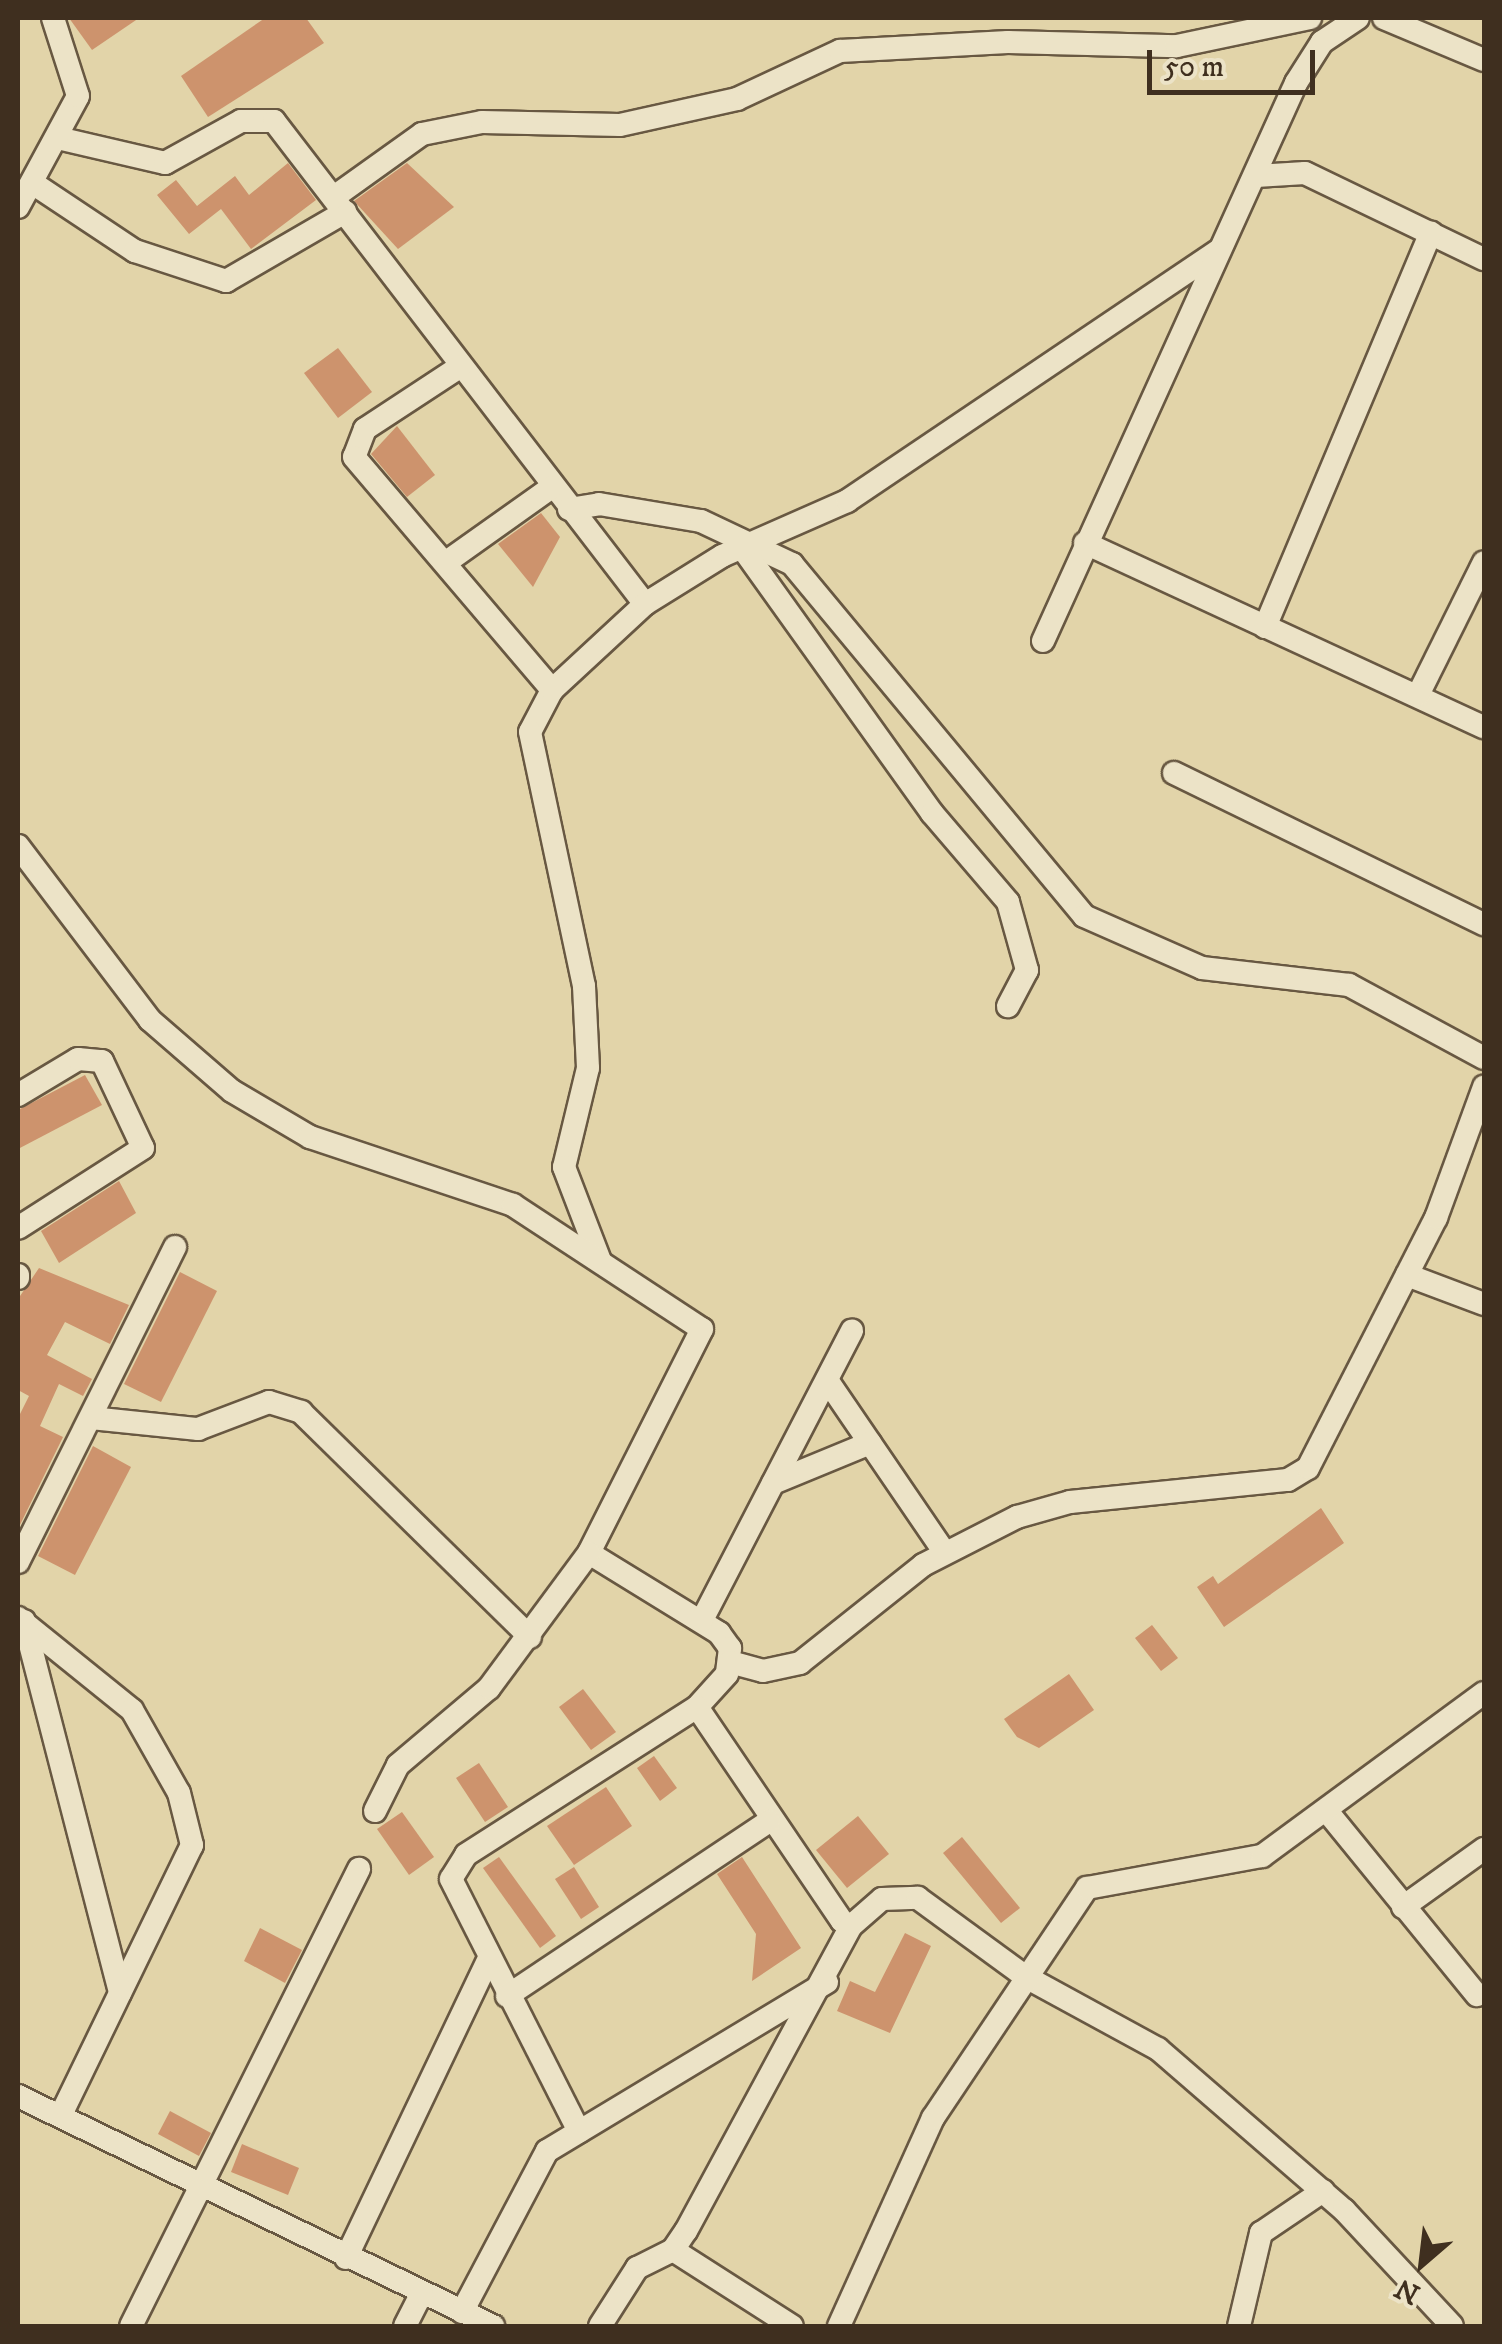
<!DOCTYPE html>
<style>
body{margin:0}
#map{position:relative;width:1502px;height:2344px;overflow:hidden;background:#e2d4a9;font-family:"IM FELL DW Pica",serif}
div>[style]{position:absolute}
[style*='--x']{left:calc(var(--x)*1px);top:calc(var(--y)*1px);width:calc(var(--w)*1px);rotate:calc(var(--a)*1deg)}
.building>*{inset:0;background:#cd936d}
.roads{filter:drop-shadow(2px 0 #685842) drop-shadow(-2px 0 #685842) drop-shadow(0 2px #685842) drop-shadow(0 -2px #685842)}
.minor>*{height:22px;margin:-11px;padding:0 11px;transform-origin:11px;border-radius:11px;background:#ece3c7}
span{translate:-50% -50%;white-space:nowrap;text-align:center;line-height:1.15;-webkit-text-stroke:8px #ece3c7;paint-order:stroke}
.frame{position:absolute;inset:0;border:20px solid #3f2f1f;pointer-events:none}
.north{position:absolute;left:1372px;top:2214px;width:100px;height:100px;-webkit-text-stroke:8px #ece3c7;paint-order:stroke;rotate:208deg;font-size:28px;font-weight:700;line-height:40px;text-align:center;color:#3f2f1f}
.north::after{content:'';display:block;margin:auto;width:35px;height:45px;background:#3f2f1f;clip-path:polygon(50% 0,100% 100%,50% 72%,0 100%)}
.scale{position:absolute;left:1147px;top:50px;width:168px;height:45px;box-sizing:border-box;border:5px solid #3f2f1f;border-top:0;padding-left:12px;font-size:30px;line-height:35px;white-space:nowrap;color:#3f2f1f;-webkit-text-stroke:8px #ece3c7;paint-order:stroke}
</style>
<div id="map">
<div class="building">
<i style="clip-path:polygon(69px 18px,139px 18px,92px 50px)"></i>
<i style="clip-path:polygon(265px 18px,306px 18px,324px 43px,208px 117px,181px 76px)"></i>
<i style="clip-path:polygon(288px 163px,316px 200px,251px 249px,221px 209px,189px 234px,157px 195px,176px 180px,197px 206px,235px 176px,249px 195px)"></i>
<i style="clip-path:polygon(407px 163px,454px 207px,398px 249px,354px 201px)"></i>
<i style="clip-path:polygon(338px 348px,372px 392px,338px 418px,304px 373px)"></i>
<i style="clip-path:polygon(397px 426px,435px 475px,407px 497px,371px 454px)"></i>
<i style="clip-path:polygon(541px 513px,560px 537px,533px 587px,498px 544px)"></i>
<i style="clip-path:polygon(85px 1075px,102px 1105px,18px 1149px,18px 1110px)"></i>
<i style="clip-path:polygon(119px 1181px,136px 1213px,59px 1263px,41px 1231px)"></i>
<i style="clip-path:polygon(39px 1268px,129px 1305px,110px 1344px,65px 1322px,47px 1355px,92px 1379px,83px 1396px,59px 1384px,40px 1426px,63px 1437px,18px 1529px,18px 1418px,29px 1396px,18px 1390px,18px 1299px)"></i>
<i style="clip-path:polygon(180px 1272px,217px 1291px,161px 1402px,124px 1384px)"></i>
<i style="clip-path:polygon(93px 1446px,131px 1467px,75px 1575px,38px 1556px)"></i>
<i style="clip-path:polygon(1321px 1508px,1344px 1543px,1224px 1627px,1197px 1587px,1213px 1576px,1218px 1584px)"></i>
<i style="clip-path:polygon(1152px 1625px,1178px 1658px,1161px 1671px,1135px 1638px)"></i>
<i style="clip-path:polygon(1069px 1674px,1094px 1710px,1039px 1748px,1017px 1737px,1004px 1719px)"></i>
<i style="clip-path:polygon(583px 1689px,616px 1732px,591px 1750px,559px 1707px)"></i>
<i style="clip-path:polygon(654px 1756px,677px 1788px,660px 1801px,637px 1768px)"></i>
<i style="clip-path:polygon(479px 1763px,508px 1807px,485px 1822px,456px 1778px)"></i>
<i style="clip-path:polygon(606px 1787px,632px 1826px,574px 1865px,547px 1826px)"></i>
<i style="clip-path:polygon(402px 1812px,434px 1857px,409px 1875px,377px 1829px)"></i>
<i style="clip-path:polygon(858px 1816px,889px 1854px,847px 1888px,816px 1850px)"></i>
<i style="clip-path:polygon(962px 1837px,1020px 1908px,1001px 1923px,943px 1853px)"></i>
<i style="clip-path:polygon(499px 1857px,556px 1936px,540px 1948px,483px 1868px)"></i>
<i style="clip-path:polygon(742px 1857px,801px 1948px,752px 1981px,756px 1934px,717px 1874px)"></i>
<i style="clip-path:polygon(574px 1867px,599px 1907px,581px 1919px,555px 1879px)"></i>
<i style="clip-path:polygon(260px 1928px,302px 1950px,285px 1983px,244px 1961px)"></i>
<i style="clip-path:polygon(905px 1933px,931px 1946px,890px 2033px,837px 2011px,850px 1981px,875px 1992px)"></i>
<i style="clip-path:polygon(170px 2111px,211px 2133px,199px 2156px,158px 2134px)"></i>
<i style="clip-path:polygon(242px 2144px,299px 2168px,288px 2195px,231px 2172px)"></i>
</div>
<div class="roads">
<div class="minor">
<i style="--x:1384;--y:18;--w:108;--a:22.8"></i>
<i style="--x:62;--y:139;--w:106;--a:13.1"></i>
<i style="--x:165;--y:163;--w:87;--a:-28.9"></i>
<i style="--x:241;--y:121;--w:33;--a:0"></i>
<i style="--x:274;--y:121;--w:609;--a:52.47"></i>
<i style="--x:645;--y:604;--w:127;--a:137.2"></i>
<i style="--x:552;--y:690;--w:47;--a:117.6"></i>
<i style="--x:530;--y:732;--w:260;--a:78"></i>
<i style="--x:584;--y:986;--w:82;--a:87.2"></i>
<i style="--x:588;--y:1068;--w:102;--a:103.6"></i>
<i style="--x:564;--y:1167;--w:101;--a:69"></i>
<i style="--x:1256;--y:176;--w:49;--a:-3.5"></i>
<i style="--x:1305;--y:173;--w:199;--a:25.7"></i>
<i style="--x:37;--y:186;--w:118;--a:33.6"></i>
<i style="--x:135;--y:251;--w:96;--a:18.2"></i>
<i style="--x:226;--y:281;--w:138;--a:-30.1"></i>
<i style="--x:334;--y:197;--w:108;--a:-35.6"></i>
<i style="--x:422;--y:134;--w:61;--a:-11.3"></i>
<i style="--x:482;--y:122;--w:138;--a:1.2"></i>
<i style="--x:620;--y:125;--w:120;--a:-12.5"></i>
<i style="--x:737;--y:99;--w:114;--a:-25"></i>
<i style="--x:840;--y:51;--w:168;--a:-3.1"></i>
<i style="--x:1008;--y:42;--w:169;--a:1.4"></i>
<i style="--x:1177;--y:46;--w:136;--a:-11.9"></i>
<i style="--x:18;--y:207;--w:126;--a:-61.6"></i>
<i style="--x:78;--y:96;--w:82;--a:-107.8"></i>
<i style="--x:461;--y:366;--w:115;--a:146.7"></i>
<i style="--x:365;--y:429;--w:30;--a:111"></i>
<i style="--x:354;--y:457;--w:306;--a:49.6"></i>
<i style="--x:569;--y:509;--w:30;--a:-9"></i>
<i style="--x:599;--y:504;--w:103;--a:9.5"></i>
<i style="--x:701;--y:521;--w:101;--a:25.3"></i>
<i style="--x:792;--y:564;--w:457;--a:50.3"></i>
<i style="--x:1084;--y:916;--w:129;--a:23.8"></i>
<i style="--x:1202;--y:968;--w:148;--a:6.6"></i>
<i style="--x:1349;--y:985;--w:153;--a:28.4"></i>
<i style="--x:1085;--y:543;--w:439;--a:24.8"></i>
<i style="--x:743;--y:549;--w:325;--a:54.4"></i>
<i style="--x:932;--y:813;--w:117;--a:49.5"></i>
<i style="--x:1008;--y:902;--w:71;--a:74.4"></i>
<i style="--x:1027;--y:970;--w:41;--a:117.8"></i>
<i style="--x:445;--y:563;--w:131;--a:-35.4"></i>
<i style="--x:645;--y:604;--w:91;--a:-31.9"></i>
<i style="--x:722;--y:556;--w:137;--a:-23.7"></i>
<i style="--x:847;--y:501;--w:449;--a:-34"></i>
<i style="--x:1265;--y:627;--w:428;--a:-67.2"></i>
<i style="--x:1043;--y:641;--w:613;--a:-65.61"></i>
<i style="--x:1296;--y:83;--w:49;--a:-57.6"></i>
<i style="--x:1322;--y:42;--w:43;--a:-33.7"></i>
<i style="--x:1418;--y:695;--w:148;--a:-63.6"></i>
<i style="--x:1174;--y:773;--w:345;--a:26"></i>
<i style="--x:18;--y:846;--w:218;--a:52.8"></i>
<i style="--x:150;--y:1020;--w:108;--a:40.9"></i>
<i style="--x:232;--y:1091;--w:91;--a:30.5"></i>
<i style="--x:310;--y:1137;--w:214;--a:18.5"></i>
<i style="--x:513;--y:1205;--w:226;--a:33.3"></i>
<i style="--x:702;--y:1329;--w:251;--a:116.8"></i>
<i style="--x:589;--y:1553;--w:153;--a:31.6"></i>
<i style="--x:719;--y:1633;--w:19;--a:54"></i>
<i style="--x:730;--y:1648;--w:26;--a:97"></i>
<i style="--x:727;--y:1674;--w:45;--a:132.3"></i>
<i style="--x:697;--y:1707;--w:274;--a:147.4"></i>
<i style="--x:466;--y:1855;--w:28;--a:122"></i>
<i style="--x:451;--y:1879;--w:283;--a:63.1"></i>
<i style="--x:18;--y:1095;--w:70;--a:-31"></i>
<i style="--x:78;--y:1059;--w:24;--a:5"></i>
<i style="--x:102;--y:1061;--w:96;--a:64.8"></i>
<i style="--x:143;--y:1148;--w:148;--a:147.4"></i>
<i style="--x:18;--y:1275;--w:3;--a:90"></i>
<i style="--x:1407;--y:1275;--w:82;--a:20.6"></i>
<i style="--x:827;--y:1380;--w:209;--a:55.7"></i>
<i style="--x:91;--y:1418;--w:108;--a:5.9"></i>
<i style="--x:198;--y:1429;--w:76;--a:-20.8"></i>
<i style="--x:269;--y:1402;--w:34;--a:17"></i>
<i style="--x:301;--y:1412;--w:321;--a:44.5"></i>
<i style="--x:773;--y:1483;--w:105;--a:-22.4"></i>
<i style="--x:18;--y:1562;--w:352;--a:-63.5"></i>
<i style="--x:18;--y:1618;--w:146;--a:38.9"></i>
<i style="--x:132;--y:1710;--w:95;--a:60.5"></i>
<i style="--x:179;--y:1793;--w:54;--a:76"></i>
<i style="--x:192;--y:1845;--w:298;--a:115.9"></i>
<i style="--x:702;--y:1620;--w:326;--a:-62.6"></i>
<i style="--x:24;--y:1621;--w:384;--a:75.5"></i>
<i style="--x:730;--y:1662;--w:34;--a:15"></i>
<i style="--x:763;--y:1671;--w:38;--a:-12"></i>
<i style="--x:800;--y:1663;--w:157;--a:-38.5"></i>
<i style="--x:923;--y:1565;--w:106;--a:-27.1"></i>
<i style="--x:1017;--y:1517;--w:55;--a:-15.8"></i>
<i style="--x:1070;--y:1502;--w:219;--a:-5.8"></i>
<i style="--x:1288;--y:1480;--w:23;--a:-31"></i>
<i style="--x:1308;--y:1468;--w:281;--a:-62.9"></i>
<i style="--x:1436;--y:1218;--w:140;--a:-69.9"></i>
<i style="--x:697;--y:1707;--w:258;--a:55.9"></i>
<i style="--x:842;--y:1921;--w:10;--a:29"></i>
<i style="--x:851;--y:1926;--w:41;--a:-41.1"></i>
<i style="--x:882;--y:1899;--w:36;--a:-2"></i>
<i style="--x:918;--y:1898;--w:134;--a:36.2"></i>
<i style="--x:1026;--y:1977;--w:150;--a:28.6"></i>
<i style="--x:1158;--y:2049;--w:246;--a:40.9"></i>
<i style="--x:1344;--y:2210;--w:158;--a:47"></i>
<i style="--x:1326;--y:1810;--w:239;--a:50.8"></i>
<i style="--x:375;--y:1811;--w:51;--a:-63.4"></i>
<i style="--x:398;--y:1765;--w:119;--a:-40.2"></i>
<i style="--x:489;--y:1688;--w:168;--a:-53.5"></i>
<i style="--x:1403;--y:1907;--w:100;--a:-35.6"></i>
<i style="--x:507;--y:1996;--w:315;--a:-33.7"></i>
<i style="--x:18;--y:2096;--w:528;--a:25.84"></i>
<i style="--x:673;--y:2250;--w:141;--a:32.6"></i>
<i style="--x:346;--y:2258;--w:330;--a:-64.5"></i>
<i style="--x:462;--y:2312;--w:182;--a:-62.2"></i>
<i style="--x:547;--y:2151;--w:327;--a:-31.1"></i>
<i style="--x:131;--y:2326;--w:511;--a:-63.49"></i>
<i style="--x:405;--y:2326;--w:37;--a:-63"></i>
<i style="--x:600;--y:2326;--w:69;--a:-57.5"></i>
<i style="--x:637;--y:2268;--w:40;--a:-26.6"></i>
<i style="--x:673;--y:2250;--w:23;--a:-56"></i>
<i style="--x:686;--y:2231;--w:347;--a:-61.6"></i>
<i style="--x:839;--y:2326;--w:228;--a:-65.7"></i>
<i style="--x:933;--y:2118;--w:277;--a:-56.2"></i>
<i style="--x:1087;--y:1888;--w:178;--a:-10.4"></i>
<i style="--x:1262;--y:1856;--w:275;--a:-36.3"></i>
<i style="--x:1239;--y:2326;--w:96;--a:-76.7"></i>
<i style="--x:1261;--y:2233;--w:75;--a:-34.1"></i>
</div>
</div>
<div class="frame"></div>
<div class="north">N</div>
<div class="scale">50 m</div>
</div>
